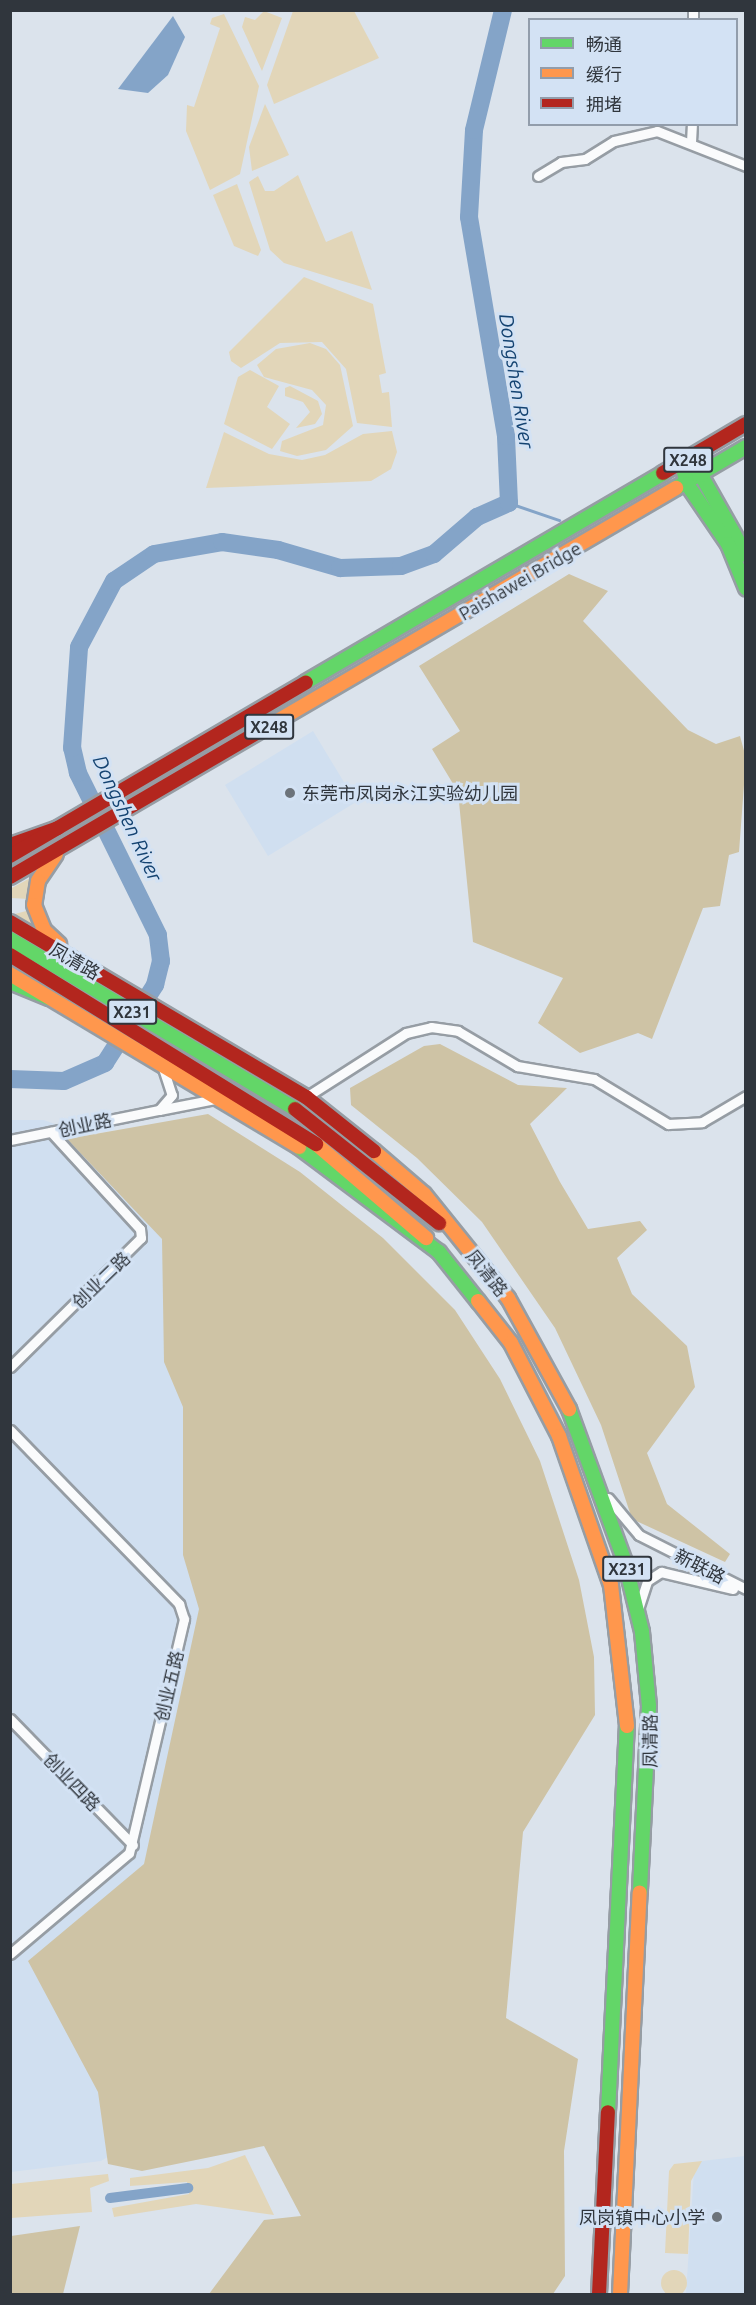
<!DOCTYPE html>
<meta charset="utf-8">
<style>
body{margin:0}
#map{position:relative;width:756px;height:2305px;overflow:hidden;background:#dbe3ec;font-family:Ubuntu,"Noto Sans SC",sans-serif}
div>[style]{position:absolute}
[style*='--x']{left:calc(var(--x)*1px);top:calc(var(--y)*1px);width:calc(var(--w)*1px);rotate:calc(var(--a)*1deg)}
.built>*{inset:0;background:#d0dff0}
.green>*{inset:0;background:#e2d6b9}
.round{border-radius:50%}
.forest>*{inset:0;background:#cec3a5}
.water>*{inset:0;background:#84a4c8}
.stream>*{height:3px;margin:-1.5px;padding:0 1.5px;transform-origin:1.5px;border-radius:1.5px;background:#84a4c8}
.canal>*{height:10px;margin:-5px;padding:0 5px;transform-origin:5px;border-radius:5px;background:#84a4c8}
.river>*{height:18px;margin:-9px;padding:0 9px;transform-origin:9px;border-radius:9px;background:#84a4c8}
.roads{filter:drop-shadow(2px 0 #969da4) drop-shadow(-2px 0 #969da4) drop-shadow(0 2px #969da4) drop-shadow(0 -2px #969da4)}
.street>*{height:9px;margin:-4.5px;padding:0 4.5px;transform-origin:4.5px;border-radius:4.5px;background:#fafbfc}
.fast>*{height:14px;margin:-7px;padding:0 7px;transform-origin:7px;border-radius:7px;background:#63d668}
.slow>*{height:14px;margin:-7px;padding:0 7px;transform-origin:7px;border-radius:7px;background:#ff974d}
.jam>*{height:14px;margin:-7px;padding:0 7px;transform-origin:7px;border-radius:7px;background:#b3261e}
.dots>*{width:16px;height:16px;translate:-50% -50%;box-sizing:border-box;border:3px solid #d3e2f4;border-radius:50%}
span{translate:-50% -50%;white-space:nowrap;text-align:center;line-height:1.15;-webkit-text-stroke:6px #d3e2f4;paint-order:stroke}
.shield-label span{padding:2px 4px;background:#d3e2f4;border:2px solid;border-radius:4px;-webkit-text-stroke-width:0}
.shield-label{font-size:16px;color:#30363d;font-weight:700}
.street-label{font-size:18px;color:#30363d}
.poi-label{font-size:18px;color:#30363d}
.left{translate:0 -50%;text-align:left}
.right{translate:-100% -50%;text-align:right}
.water-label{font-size:20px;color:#144371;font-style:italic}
.frame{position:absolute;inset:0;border:12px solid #30363d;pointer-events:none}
.legend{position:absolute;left:528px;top:18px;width:210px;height:108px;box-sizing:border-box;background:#d3e2f4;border:2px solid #929dab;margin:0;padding:8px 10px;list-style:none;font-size:18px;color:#30363d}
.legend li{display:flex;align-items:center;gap:12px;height:30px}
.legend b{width:30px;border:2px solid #929dab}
</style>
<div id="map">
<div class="built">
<i style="clip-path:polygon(313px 731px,356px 802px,268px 856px,225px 785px)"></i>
<i style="clip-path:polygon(10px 1120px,44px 1120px,164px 1165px,262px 1246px,156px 2127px,101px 2161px,11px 2172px)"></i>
<i style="clip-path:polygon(745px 2156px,745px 2294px,686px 2294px,694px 2170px,702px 2161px)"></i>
</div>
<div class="green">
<i style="clip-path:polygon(264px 11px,282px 18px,262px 71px,242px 27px,245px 17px,255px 20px)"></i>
<i style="clip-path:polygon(293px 11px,354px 11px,379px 58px,274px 104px,267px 85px)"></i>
<i style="clip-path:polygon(224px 14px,259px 86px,240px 174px,210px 190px,186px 131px,187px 105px,194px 107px,220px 28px,210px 24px,212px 18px)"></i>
<i style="clip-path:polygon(265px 104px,289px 155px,252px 171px,249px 147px)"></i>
<i style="clip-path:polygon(298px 175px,326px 242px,352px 231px,372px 290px,284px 263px,270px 250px,249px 182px,258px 176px,265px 191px,274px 191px)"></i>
<i style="clip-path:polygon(237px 184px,261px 250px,258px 256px,234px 246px,213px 195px)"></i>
<i style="clip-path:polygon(304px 277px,373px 304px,386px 373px,379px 375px,382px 393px,389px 392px,392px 427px,357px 423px,346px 369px,322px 342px,280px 343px,241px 368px,231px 361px,229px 352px)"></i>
<i style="clip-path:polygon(310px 343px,326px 349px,340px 365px,353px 426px,326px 450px,297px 456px,280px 451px,282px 441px,323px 425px,326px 405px,312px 390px,264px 377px,257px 365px,276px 349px)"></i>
<i style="clip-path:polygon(250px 370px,279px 386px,267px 407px,290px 424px,272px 449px,224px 424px,238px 377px)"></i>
<i style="clip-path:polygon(290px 386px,318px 401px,322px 414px,315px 424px,296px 428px,310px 412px,303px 402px,285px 396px,285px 388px)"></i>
<i style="clip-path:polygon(224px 432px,269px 454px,302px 460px,325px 455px,363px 434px,392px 431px,397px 452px,391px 469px,371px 481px,206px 488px)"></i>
<i style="clip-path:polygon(32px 877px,29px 899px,11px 898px,10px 889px)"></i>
<i style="clip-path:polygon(30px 910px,38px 931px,11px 915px)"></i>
<i style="clip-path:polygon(245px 2155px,274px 2215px,196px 2204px,114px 2217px,112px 2208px,189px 2194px,187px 2182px,130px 2186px,130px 2178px,208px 2168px)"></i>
<i style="clip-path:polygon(702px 2161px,691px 2181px,688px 2254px,665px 2253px,669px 2171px,674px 2164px)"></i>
<i style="clip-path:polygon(108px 2174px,109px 2181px,90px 2188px,92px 2212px,11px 2218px,11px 2184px)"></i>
<i class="round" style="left:661px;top:2270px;width:26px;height:26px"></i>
</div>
<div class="forest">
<i style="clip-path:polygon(569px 574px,608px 591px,583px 621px,688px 730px,716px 744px,740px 736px,746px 758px,739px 852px,729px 855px,720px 906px,703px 908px,652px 1039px,638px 1033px,580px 1053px,538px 1023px,563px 978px,473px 942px,458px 792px,432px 749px,460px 731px,419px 666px)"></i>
<i style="clip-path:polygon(440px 1044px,518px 1085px,567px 1088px,530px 1124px,560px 1182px,588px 1229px,640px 1221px,647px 1230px,617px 1258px,632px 1294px,687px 1346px,695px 1387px,647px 1453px,667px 1504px,730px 1554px,725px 1562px,632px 1519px,601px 1425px,555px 1328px,482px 1222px,417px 1158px,351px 1105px,350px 1088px,424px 1046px)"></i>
<i style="clip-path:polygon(208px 1114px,300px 1172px,383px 1238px,455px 1310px,500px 1379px,540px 1461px,579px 1580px,594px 1657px,595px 1715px,523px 1832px,506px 2018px,578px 2059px,564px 2151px,565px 2276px,553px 2294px,209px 2294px,264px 2220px,301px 2216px,264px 2146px,142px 2171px,108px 2164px,98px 2092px,28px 1961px,144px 1864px,199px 1609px,183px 1555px,183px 1407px,164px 1362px,162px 1239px,67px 1139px)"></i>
<i style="clip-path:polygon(80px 2226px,63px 2294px,11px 2294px,11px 2236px)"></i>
</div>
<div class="water">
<i style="clip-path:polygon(173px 16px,185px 37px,168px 75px,148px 93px,118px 89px)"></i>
</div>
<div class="stream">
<i style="--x:509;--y:503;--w:53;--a:18.8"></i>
</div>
<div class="canal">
<i style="--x:110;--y:2198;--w:79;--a:-7.3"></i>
</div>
<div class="river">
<i style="--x:10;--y:1079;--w:54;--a:2.1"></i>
<i style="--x:64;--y:1081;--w:45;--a:-23.7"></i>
<i style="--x:105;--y:1063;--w:93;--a:-57.3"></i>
<i style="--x:155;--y:985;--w:25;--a:-76"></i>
<i style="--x:161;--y:961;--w:26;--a:-97"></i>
<i style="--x:158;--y:935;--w:181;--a:-116.3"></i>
<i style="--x:78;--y:773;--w:26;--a:-103"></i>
<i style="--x:72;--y:748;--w:101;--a:-86"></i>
<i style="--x:79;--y:647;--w:75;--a:-62.1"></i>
<i style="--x:114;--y:581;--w:48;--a:-34"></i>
<i style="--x:154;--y:554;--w:69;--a:-10"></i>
<i style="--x:222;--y:542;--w:57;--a:8.1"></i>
<i style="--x:278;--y:550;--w:65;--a:16.2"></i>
<i style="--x:340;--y:568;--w:61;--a:-1.9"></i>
<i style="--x:401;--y:566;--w:35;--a:-20"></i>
<i style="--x:434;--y:554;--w:57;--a:-40.7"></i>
<i style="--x:477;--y:517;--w:35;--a:-24"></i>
<i style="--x:509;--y:503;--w:67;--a:-92.6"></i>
<i style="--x:506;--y:436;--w:222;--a:-99.6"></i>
<i style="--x:469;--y:217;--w:87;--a:-86.7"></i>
<i style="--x:474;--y:130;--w:123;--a:-76.4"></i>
</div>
<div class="roads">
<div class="street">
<i style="--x:693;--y:10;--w:10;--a:90"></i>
<i style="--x:691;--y:142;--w:18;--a:-87"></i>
<i style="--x:538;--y:176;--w:27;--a:-31"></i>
<i style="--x:561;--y:162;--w:24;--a:-7"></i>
<i style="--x:585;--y:159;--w:34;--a:-32"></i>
<i style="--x:614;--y:141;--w:44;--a:-13.1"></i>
<i style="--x:657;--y:131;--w:96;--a:21.5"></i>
<i style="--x:163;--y:1068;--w:28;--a:72"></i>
<i style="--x:172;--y:1095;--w:20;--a:131"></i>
<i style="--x:159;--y:1110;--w:62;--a:-11.1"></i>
<i style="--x:306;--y:1097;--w:119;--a:-32.6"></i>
<i style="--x:406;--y:1033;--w:26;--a:-13"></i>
<i style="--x:431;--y:1027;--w:27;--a:8"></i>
<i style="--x:458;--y:1031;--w:69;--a:30.7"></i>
<i style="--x:517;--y:1066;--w:78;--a:9.6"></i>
<i style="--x:594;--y:1079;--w:87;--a:31.3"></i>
<i style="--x:668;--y:1124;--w:34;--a:-3"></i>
<i style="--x:702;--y:1122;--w:51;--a:-30.6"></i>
<i style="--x:10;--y:1140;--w:152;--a:-11.4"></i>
<i style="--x:10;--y:1367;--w:184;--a:-44.6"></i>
<i style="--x:141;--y:1238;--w:9;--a:-96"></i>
<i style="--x:140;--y:1229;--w:132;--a:-132.5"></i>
<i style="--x:10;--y:1430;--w:243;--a:45.8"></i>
<i style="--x:179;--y:1604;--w:16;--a:72"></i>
<i style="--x:184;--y:1619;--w:240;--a:103.2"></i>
<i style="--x:129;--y:1853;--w:156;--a:139.7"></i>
<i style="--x:608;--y:1498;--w:48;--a:50"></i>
<i style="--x:639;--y:1535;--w:120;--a:26.8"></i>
<i style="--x:639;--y:1606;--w:26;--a:-72"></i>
<i style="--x:647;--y:1581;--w:17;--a:-33"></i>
<i style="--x:661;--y:1572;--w:74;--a:13.3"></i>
<i style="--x:10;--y:1719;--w:176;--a:45.7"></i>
</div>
<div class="fast">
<i style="--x:676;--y:488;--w:81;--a:-30.4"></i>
<i style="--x:746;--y:555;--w:92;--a:-119.4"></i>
<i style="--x:701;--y:475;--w:22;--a:-150"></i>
<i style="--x:682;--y:464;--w:21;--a:76"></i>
<i style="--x:687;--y:484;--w:73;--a:55.7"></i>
<i style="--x:728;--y:544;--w:48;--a:67.8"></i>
<i style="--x:306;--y:682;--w:414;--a:-30.3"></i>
<i style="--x:10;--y:939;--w:332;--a:30.8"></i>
<i style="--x:10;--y:982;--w:42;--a:22.3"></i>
<i style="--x:299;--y:1147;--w:175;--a:36.9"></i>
<i style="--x:439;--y:1252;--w:63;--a:51.5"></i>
<i style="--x:569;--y:1409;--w:163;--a:69.9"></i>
<i style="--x:625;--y:1562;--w:72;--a:76.3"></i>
<i style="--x:642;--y:1632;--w:74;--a:84.6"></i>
<i style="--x:649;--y:1706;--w:186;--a:92.8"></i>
<i style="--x:608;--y:2112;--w:386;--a:-87.2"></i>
</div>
<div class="slow">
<i style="--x:267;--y:727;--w:474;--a:-30.3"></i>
<i style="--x:56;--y:854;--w:32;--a:124"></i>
<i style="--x:38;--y:881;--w:24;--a:99"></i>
<i style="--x:34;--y:905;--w:27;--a:68"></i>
<i style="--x:44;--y:930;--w:21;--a:43"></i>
<i style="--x:10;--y:974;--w:337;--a:30.9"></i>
<i style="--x:316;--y:1144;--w:145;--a:40.5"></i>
<i style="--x:374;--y:1151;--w:66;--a:40.7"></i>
<i style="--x:424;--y:1194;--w:134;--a:51.1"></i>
<i style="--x:508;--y:1298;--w:127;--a:61.2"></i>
<i style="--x:478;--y:1301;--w:53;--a:51.8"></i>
<i style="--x:511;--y:1343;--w:105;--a:62.7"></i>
<i style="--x:559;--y:1436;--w:158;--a:70.8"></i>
<i style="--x:611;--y:1585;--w:142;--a:83.5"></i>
<i style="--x:620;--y:2294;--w:402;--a:-87.2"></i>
</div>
<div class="jam">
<i style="--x:663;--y:473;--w:96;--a:-30.6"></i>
<i style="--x:10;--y:845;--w:51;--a:-19.5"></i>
<i style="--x:10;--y:856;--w:343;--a:-30.4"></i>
<i style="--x:10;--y:877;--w:298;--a:-30.3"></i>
<i style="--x:10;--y:922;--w:344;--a:30.6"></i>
<i style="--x:306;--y:1097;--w:87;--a:38.5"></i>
<i style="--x:10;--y:955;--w:360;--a:31.7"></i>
<i style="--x:295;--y:1109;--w:184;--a:38.4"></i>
<i style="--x:599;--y:2294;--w:182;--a:-87.2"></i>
</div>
</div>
<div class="dots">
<i style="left:290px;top:793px;background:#6c737a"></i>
<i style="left:717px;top:2217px;background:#6c737a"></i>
</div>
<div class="shield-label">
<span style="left:688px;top:460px">X248</span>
<span style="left:269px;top:727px">X248</span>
<span style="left:132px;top:1012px">X231</span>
<span style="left:627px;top:1569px">X231</span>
</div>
<div class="street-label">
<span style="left:520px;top:581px;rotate:-30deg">Paishawei Bridge</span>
<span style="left:75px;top:961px;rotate:30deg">凤清路</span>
<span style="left:85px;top:1125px;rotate:-12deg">创业路</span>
<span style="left:487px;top:1273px;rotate:51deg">凤清路</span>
<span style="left:101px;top:1280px;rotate:-44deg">创业二路</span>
<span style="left:700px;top:1566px;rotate:27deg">新联路</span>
<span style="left:169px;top:1686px;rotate:-77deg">创业五路</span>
<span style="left:650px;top:1741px;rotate:-90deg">凤清路</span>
<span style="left:72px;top:1782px;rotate:46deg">创业四路</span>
</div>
<div class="poi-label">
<span class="left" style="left:302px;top:793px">东莞市凤岗永江实验幼儿园</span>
<span class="right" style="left:705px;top:2217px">凤岗镇中心小学</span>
</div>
<div class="water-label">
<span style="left:517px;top:381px;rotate:81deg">Dongshen River</span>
<span style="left:128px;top:818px;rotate:65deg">Dongshen River</span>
</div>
<div class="frame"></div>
<ul class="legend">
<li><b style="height:8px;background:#63d668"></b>畅通</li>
<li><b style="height:8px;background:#ff974d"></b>缓行</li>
<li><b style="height:8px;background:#b3261e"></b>拥堵</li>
</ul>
</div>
